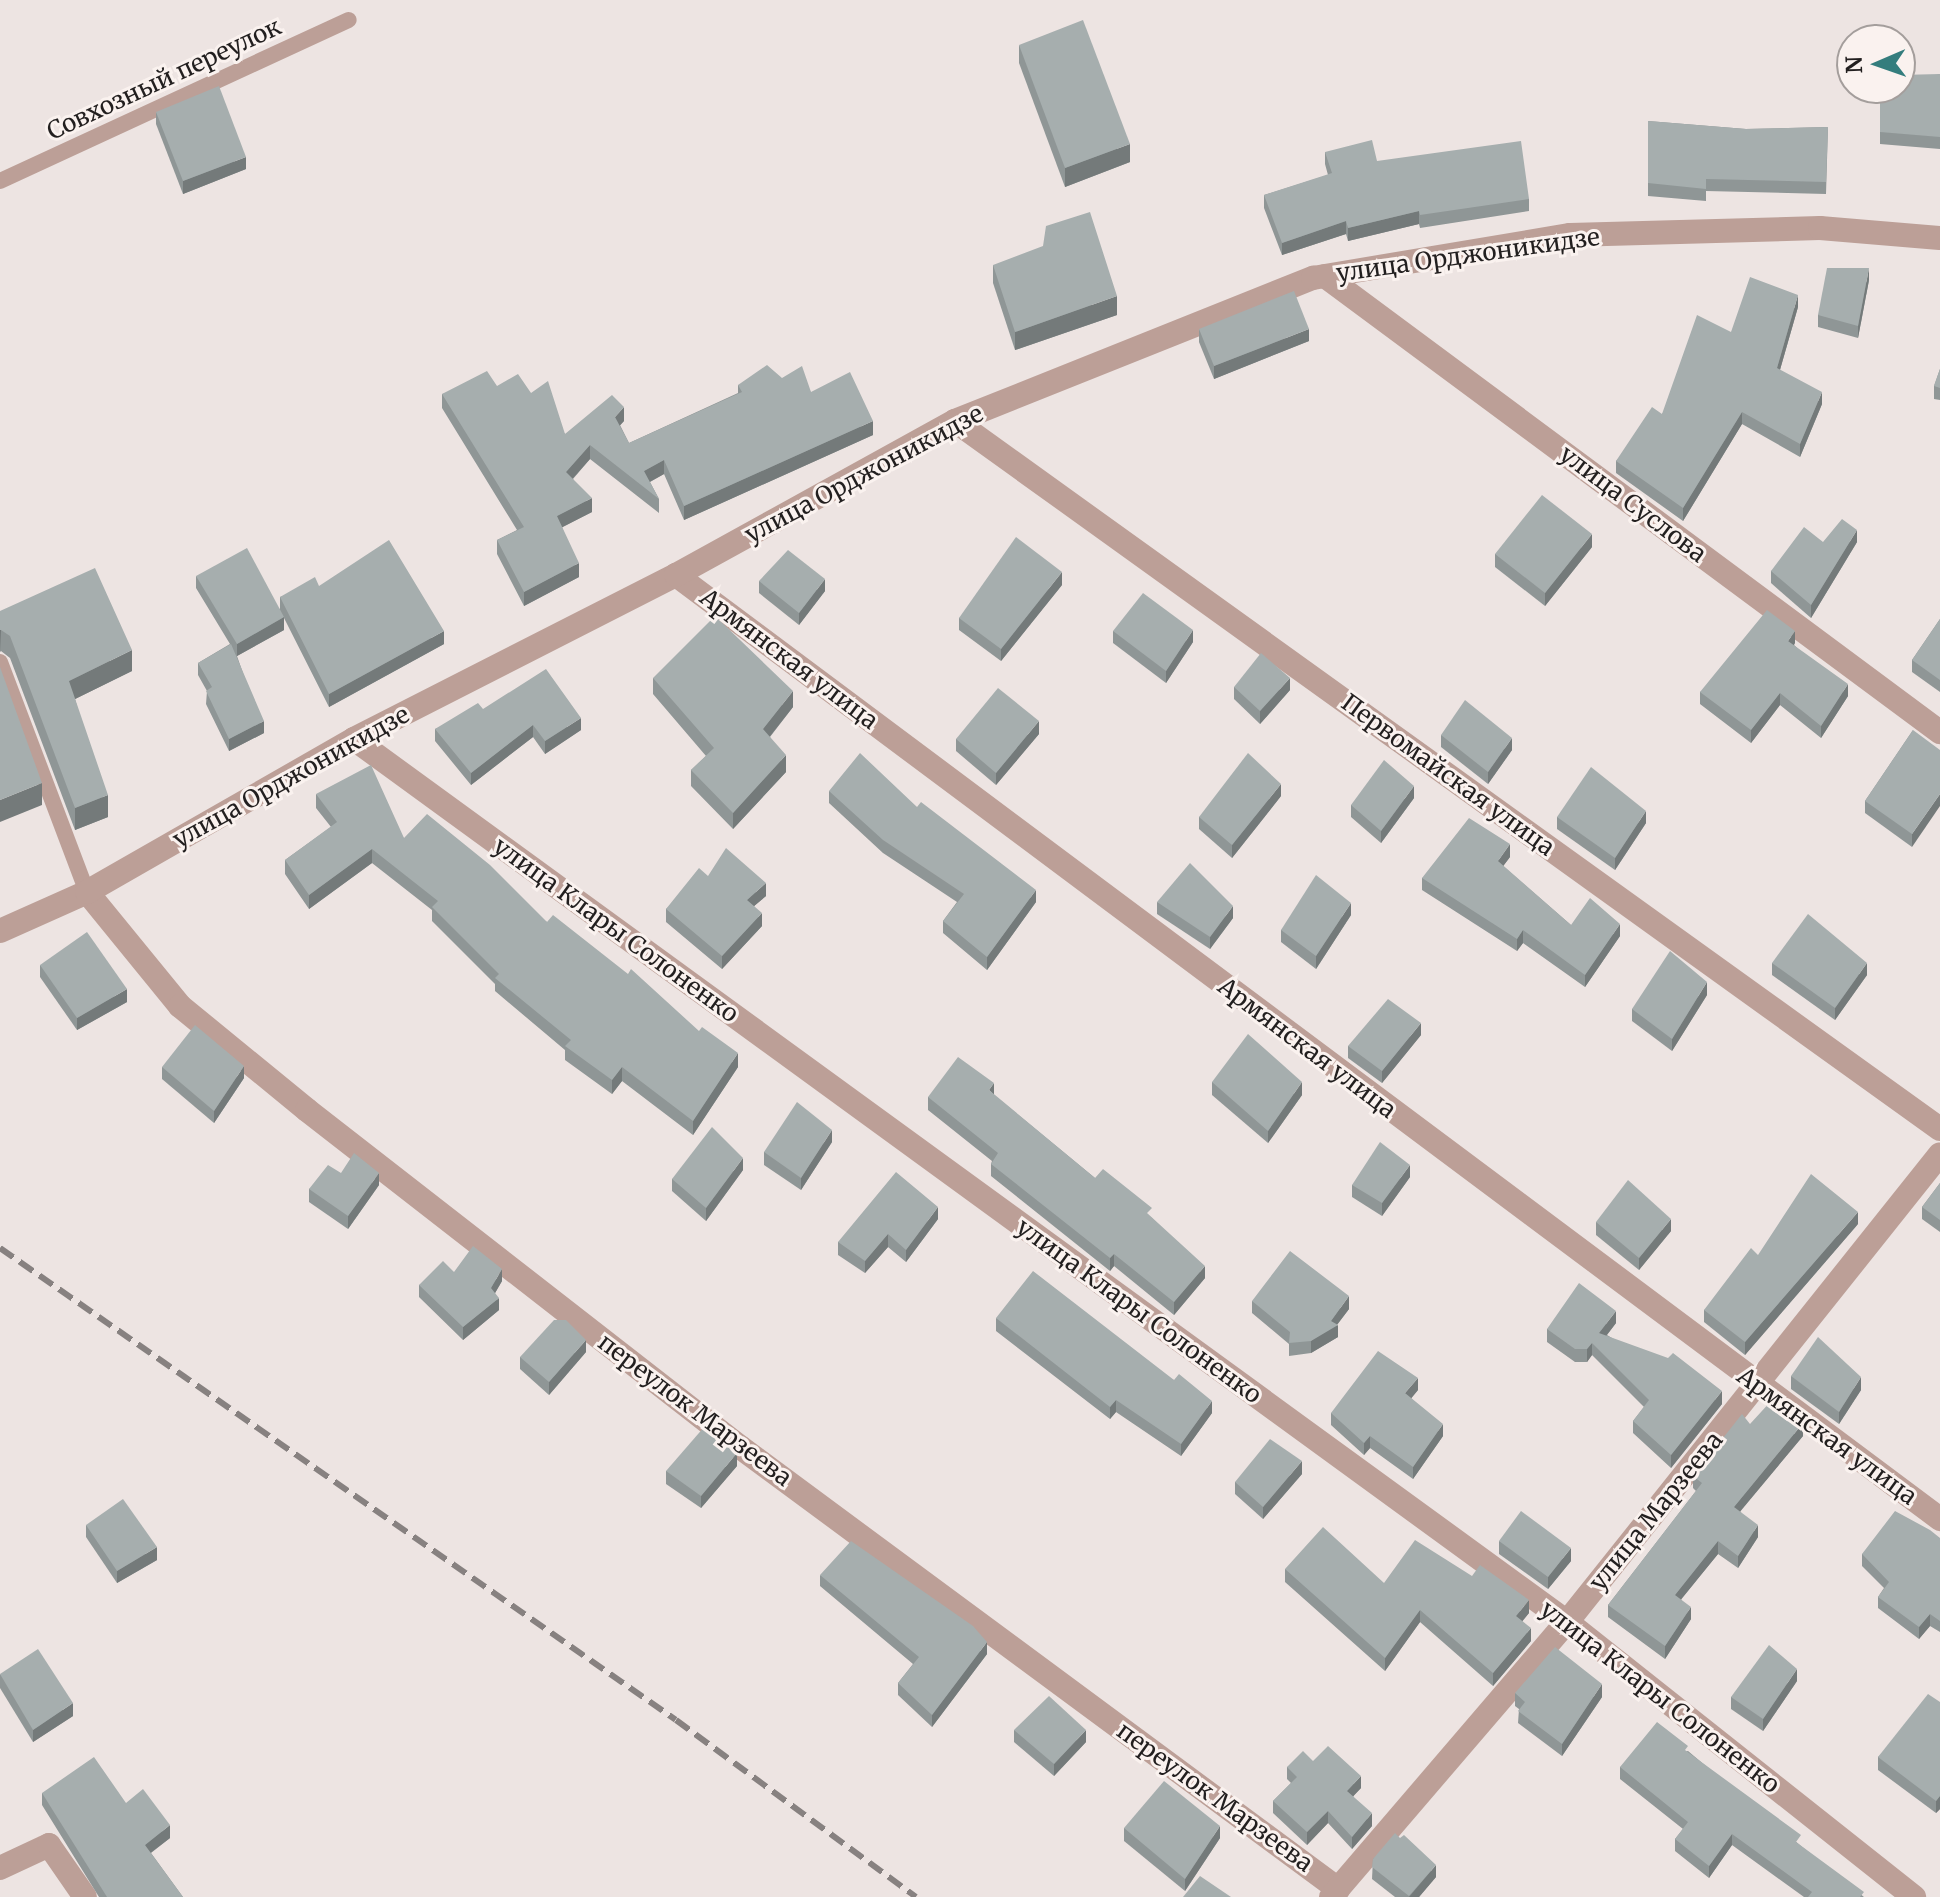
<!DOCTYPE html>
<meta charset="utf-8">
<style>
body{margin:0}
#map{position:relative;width:1940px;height:1897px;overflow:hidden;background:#ede4e2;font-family:Merriweather,serif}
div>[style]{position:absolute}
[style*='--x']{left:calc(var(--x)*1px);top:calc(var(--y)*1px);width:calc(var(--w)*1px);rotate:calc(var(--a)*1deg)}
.service>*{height:16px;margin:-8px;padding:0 8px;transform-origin:8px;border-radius:8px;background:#bc9f97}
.minor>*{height:24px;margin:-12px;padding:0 12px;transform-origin:12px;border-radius:12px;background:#bc9f97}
.rail>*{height:6px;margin-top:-3px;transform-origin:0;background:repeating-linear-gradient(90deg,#878180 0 16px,transparent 0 24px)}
.wall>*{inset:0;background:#8f9696}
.shaded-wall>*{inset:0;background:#747a7a}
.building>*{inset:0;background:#a6aeae}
span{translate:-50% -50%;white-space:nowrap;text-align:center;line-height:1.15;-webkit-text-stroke:6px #faf2ef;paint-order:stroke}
.street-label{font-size:24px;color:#221f1f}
.north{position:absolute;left:1836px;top:24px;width:80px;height:80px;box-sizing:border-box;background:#faf2ef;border:2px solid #a49e9c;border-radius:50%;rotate:268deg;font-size:22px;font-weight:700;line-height:32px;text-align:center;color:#221f1f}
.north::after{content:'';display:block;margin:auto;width:28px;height:36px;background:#347d7d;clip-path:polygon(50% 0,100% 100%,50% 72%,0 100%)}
</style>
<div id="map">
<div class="service">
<i style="--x:0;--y:181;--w:384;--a:-24.8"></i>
<i style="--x:0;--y:662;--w:246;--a:69.3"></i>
</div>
<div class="minor">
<i style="--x:1325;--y:276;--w:766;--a:36.56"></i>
<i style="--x:955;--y:421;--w:1213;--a:35.71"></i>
<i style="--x:676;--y:575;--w:1578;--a:36.75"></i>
<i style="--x:354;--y:739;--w:1500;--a:36.05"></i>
<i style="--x:1567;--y:1622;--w:443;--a:38.4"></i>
<i style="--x:87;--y:892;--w:147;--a:50.8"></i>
<i style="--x:180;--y:1006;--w:164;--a:39.3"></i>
<i style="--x:307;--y:1110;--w:549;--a:37.89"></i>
<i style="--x:740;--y:1447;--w:744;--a:36.47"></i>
<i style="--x:0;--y:931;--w:95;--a:-24.1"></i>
<i style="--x:87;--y:892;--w:308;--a:-29.8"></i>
<i style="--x:354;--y:739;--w:361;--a:-27"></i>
<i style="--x:676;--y:575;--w:319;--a:-28.9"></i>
<i style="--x:955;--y:421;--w:386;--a:-21.8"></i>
<i style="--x:1313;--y:278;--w:261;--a:-9.5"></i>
<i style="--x:1570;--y:235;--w:250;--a:-1.6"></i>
<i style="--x:1820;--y:228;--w:120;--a:4.8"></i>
<i style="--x:0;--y:1868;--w:54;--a:-25.1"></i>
<i style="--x:49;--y:1845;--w:63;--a:55.3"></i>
<i style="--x:1331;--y:1897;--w:362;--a:-49.4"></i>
<i style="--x:1567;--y:1622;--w:598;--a:-51.44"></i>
</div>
<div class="rail">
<i style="--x:0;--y:1248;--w:824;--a:34.92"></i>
<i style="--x:676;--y:1720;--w:298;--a:36.4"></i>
</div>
<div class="wall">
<i style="clip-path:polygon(1019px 45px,1130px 162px,1065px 187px,1019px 63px)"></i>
<i style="clip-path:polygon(1940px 74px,1940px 149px,1880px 144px,1880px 88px)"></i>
<i style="clip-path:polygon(156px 112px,246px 169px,183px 194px,156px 124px)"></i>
<i style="clip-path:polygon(1648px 121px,1746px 129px,1828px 127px,1826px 194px,1706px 191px,1706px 201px,1648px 196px)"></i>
<i style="clip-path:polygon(1325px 152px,1377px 161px,1529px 199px,1529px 211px,1420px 228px,1419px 224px,1348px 241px,1346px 234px,1282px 255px,1264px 208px,1264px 195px,1328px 175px,1325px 164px)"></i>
<i style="clip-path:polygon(993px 265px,1117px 315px,1015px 350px,993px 283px)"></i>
<i style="clip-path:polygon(1869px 280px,1858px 338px,1818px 327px,1818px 315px)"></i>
<i style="clip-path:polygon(1798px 307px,1780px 370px,1822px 404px,1800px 457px,1742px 424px,1683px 521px,1616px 473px,1616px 461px,1662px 414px,1731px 332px)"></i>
<i style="clip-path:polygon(1199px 329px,1309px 341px,1214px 379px,1199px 342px)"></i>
<i style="clip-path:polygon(1940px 369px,1940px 400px,1934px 399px,1934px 386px)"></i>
<i style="clip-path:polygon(782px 378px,811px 392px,873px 435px,684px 520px,664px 474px,650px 482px,659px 499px,659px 513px,590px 459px,573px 479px,592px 512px,562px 527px,579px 577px,524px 606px,497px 554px,497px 540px,517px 530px,442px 408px,442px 394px,497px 386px,531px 393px,565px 434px,624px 421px,620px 425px,629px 443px,738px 393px,738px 385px)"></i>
<i style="clip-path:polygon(1823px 542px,1857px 542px,1811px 618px,1771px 583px,1771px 571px)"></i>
<i style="clip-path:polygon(1592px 547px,1545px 606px,1495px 567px,1495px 554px)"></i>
<i style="clip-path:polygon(196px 576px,280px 609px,280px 597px,319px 586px,444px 644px,329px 707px,284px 618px,284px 630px,237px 656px,264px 733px,229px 751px,206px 704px,207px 691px,198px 675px,198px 663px,230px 644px,196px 588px)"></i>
<i style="clip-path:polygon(759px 581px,825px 591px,799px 625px,759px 593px)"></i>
<i style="clip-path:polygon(1062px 585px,1001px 661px,959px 630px,959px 618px)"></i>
<i style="clip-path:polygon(0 611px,132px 671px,75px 699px,108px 817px,75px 830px,10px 658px,1px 651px,0 652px)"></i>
<i style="clip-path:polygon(1940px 619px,1940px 692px,1912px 672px,1912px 660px)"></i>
<i style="clip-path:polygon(1113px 631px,1193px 642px,1166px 683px,1113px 643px)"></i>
<i style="clip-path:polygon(1795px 643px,1794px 645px,1848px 696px,1821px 738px,1780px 705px,1751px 743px,1700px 704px,1700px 692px)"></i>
<i style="clip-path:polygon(653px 678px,793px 707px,770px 737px,786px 772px,733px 829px,691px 786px,691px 770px,706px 756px,653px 694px)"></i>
<i style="clip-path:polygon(1234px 687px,1290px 690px,1260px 724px,1234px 699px)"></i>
<i style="clip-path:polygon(483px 709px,581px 730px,545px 754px,533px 737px,471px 785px,435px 741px,435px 729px)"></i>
<i style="clip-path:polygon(1913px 730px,1912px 847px,1865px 813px,1865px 801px)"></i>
<i style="clip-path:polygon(1039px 734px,996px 785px,956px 751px,956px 739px)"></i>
<i style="clip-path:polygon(1441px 735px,1512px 750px,1488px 784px,1441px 747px)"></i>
<i style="clip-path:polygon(829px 791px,917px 807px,1036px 902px,987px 970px,943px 933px,943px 921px,957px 902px,883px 853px,829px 803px)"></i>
<i style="clip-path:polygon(316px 794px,404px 838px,547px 922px,738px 1067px,693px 1135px,622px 1081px,612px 1094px,565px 1060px,565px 1050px,495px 991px,495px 984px,432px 921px,432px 910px,372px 863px,309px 909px,285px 874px,285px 860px,331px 827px,316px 808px)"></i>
<i style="clip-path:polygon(1281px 796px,1232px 858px,1199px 829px,1199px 817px)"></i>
<i style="clip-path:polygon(1414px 798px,1381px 843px,1351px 817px,1351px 805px)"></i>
<i style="clip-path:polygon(1557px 817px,1646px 823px,1615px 870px,1557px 829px)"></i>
<i style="clip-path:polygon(1510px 857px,1503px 866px,1571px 925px,1620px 936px,1585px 987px,1523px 943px,1517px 951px,1422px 890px,1422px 878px)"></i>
<i style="clip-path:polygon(708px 876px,766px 896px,754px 906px,762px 926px,722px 969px,666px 922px,666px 909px)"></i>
<i style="clip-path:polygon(1157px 902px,1233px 918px,1210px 949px,1157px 914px)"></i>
<i style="clip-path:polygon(1351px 915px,1316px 969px,1281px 942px,1281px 930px)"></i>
<i style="clip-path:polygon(1772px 963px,1867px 975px,1835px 1020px,1772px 975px)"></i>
<i style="clip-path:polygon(40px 965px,127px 1002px,77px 1030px,40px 977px)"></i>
<i style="clip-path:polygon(1707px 995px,1672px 1051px,1632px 1021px,1632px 1009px)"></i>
<i style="clip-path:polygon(1421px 1035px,1382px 1083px,1348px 1058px,1348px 1046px)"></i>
<i style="clip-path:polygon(162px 1067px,244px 1078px,214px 1123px,162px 1079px)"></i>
<i style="clip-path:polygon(1212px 1082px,1302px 1095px,1268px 1143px,1212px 1095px)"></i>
<i style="clip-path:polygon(994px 1095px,1095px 1178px,1152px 1218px,1205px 1278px,1174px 1315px,1114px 1266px,1110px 1271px,991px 1176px,991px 1164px,992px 1161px,928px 1110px,928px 1097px)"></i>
<i style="clip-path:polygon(832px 1142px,801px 1190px,764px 1165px,764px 1152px)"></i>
<i style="clip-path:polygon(743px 1170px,706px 1221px,672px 1191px,672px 1179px)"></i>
<i style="clip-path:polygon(341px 1173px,379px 1185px,348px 1229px,309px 1202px,309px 1189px)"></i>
<i style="clip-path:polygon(1410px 1177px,1382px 1216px,1352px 1197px,1352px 1185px)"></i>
<i style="clip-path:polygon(1940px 1183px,1940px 1232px,1922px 1219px,1922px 1207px)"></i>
<i style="clip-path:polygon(938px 1219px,906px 1262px,888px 1247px,865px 1273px,838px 1255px,838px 1242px)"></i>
<i style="clip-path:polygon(1596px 1222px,1671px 1231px,1639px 1270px,1596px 1235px)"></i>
<i style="clip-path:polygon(1858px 1224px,1745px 1355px,1704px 1322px,1704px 1310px)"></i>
<i style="clip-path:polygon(454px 1272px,502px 1281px,495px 1293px,499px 1310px,463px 1340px,419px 1297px,419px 1285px)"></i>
<i style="clip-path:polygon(1252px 1301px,1349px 1309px,1337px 1325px,1338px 1337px,1311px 1353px,1289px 1356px,1289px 1344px,1252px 1313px)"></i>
<i style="clip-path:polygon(996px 1318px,1174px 1380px,1212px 1413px,1181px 1456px,1116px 1412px,1110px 1419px,996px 1331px)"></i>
<i style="clip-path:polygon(1616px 1323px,1607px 1335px,1722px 1404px,1671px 1468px,1633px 1433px,1633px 1421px,1644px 1407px,1592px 1355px,1587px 1362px,1575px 1362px,1547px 1342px,1547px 1329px)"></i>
<i style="clip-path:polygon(586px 1352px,549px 1395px,520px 1369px,520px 1357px)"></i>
<i style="clip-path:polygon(1791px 1376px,1861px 1390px,1839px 1424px,1791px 1389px)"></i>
<i style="clip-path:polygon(1418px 1390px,1411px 1398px,1443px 1436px,1413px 1479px,1370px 1448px,1364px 1455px,1331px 1425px,1331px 1413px)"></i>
<i style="clip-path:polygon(1750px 1424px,1803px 1436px,1740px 1511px,1758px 1537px,1738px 1568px,1718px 1554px,1681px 1599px,1691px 1619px,1665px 1659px,1608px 1617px,1608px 1605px,1696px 1491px,1693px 1488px,1693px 1476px)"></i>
<i style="clip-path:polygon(737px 1466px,701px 1508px,666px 1484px,666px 1471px)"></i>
<i style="clip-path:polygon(1302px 1474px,1263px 1519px,1235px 1494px,1235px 1482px)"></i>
<i style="clip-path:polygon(86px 1525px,157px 1560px,117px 1583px,86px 1537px)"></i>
<i style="clip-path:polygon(1940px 1538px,1940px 1632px,1930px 1626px,1919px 1639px,1878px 1608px,1878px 1597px,1884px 1588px,1862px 1566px,1862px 1554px)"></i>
<i style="clip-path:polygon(1499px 1541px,1571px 1561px,1548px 1589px,1499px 1554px)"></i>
<i style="clip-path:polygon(1285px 1569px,1384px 1583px,1529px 1613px,1522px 1621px,1531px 1641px,1493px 1686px,1420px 1622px,1385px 1671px,1285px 1582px)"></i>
<i style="clip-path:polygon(820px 1575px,987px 1654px,932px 1727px,898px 1695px,898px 1683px,913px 1664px,820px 1586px)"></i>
<i style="clip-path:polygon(0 1674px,73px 1716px,33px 1742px,0 1688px)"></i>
<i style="clip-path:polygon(1797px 1681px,1763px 1731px,1731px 1709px,1731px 1697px)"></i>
<i style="clip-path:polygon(1515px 1693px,1602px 1697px,1562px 1756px,1518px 1723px,1519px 1709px,1515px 1706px)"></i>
<i style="clip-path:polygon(1940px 1702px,1940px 1809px,1936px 1813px,1878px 1770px,1878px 1757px)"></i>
<i style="clip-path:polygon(1014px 1730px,1086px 1742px,1054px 1776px,1014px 1742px)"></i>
<i style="clip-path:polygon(1688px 1751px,1801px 1846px,1864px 1897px,1804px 1897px,1732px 1845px,1709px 1878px,1675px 1851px,1675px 1839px,1683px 1829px,1620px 1779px,1620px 1767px)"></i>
<i style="clip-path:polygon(1313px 1761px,1361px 1788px,1353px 1796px,1372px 1826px,1352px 1849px,1328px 1823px,1307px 1845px,1273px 1813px,1273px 1801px,1291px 1783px,1287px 1779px,1287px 1767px)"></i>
<i style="clip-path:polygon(42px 1793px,126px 1803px,170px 1838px,151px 1853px,183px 1897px,99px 1897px,42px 1805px)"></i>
<i style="clip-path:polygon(1124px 1828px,1220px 1838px,1185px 1891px,1124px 1841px)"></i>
<i style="clip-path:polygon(1400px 1838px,1436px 1877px,1419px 1897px,1395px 1897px,1372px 1879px,1373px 1859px)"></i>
</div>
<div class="shaded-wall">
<i style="clip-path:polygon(1130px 144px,1130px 162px,1065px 187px,1065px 168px)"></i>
<i style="clip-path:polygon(246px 157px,246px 169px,183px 194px,183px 181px)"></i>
<i style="clip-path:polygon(1419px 211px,1419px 224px,1348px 241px,1348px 228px)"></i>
<i style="clip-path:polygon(1346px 221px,1346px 234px,1282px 255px,1282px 243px)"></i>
<i style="clip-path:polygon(1869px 268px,1869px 280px,1858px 338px,1858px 326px)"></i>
<i style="clip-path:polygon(1798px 295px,1798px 307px,1777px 380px,1777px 368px)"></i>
<i style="clip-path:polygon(1117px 296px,1117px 315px,1015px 350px,1015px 332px)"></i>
<i style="clip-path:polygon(1309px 329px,1309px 341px,1214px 379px,1214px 366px)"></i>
<i style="clip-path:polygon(1822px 392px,1822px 404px,1800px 457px,1800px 444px)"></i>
<i style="clip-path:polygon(624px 407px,624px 421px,615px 431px,615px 417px)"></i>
<i style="clip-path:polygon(1742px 412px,1742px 424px,1683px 521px,1683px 508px)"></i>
<i style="clip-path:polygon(873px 421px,873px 435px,684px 520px,684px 506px)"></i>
<i style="clip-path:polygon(590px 445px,590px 459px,566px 486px,566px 472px)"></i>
<i style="clip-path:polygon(664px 460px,664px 474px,644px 485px,644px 471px)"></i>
<i style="clip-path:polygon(592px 498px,592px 512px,557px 530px,557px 516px)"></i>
<i style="clip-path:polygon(1857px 530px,1857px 542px,1811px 618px,1811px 605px)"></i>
<i style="clip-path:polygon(1592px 534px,1592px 547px,1545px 606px,1545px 593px)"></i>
<i style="clip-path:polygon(579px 563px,579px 577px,524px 606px,524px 592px)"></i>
<i style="clip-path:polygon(1062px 572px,1062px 585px,1001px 661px,1001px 649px)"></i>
<i style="clip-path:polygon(825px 579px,825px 591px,799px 625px,799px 613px)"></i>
<i style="clip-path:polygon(284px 617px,284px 630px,237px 656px,237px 644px)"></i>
<i style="clip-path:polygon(0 630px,1px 630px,0 652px)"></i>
<i style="clip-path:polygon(1193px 630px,1193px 642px,1166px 683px,1166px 671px)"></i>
<i style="clip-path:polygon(444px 631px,444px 644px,329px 707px,329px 694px)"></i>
<i style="clip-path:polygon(1795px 631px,1795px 643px,1788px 654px,1788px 641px)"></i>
<i style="clip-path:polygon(132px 650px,132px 671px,69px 702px,69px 681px)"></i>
<i style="clip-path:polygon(1290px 678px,1290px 690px,1260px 724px,1260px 711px)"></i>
<i style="clip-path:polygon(1848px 684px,1848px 696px,1821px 738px,1821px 726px)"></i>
<i style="clip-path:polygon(793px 691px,793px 707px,763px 745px,763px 729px)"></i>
<i style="clip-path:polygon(1780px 693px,1780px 705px,1751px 743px,1751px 730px)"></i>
<i style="clip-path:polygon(581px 718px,581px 730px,545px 754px,545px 741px)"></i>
<i style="clip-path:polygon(264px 721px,264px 733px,229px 751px,229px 739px)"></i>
<i style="clip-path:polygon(1039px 721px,1039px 734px,996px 785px,996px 773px)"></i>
<i style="clip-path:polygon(533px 725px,533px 737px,471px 785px,471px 773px)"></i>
<i style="clip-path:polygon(1512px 738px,1512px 750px,1488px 784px,1488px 772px)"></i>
<i style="clip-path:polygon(786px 755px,786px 772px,733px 829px,733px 813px)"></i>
<i style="clip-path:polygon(42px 783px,42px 805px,0 822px,0 800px)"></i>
<i style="clip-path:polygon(1281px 784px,1281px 796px,1232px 858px,1232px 845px)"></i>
<i style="clip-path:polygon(1414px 786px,1414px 798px,1381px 843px,1381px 831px)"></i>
<i style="clip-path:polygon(1940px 794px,1940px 806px,1912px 847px,1912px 834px)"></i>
<i style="clip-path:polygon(108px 795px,108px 817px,75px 830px,75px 808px)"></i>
<i style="clip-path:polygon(1646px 811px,1646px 823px,1615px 870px,1615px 858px)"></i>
<i style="clip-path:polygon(1510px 844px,1510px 857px,1498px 873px,1498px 861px)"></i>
<i style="clip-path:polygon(372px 849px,372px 863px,309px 909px,309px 895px)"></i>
<i style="clip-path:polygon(766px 883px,766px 896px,747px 912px,747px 900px)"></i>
<i style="clip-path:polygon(1036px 890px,1036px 902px,987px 970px,987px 957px)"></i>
<i style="clip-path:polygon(1351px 903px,1351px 915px,1316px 969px,1316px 956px)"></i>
<i style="clip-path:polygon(1233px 906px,1233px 918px,1210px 949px,1210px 937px)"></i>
<i style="clip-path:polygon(762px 913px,762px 926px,722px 969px,722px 956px)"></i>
<i style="clip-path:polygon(1620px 924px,1620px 936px,1585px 987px,1585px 975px)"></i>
<i style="clip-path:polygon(1523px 930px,1523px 943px,1517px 951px,1517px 939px)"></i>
<i style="clip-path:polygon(1867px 963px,1867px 975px,1835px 1020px,1835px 1008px)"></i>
<i style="clip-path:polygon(1707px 982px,1707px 995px,1672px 1051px,1672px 1039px)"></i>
<i style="clip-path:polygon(127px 989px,127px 1002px,77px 1030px,77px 1018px)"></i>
<i style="clip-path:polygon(1421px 1023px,1421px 1035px,1382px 1083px,1382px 1071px)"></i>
<i style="clip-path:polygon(738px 1053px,738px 1067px,693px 1135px,693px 1121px)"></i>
<i style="clip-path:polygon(244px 1066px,244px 1078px,214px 1123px,214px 1111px)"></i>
<i style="clip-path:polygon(622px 1067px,622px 1081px,612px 1094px,612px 1080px)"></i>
<i style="clip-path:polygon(1302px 1082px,1302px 1095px,1268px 1143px,1268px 1131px)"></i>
<i style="clip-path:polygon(994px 1083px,994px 1095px,989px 1090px)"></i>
<i style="clip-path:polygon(832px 1130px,832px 1142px,801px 1190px,801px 1178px)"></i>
<i style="clip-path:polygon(743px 1158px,743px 1170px,706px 1221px,706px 1208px)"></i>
<i style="clip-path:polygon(1410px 1165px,1410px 1177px,1382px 1216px,1382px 1203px)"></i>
<i style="clip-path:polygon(379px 1173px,379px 1185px,348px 1229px,348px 1216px)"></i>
<i style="clip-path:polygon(938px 1207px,938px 1219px,906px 1262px,906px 1250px)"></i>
<i style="clip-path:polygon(1858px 1212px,1858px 1224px,1745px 1355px,1745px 1342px)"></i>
<i style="clip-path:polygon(1671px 1219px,1671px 1231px,1639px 1270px,1639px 1258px)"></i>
<i style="clip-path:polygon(888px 1234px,888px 1247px,865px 1273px,865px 1261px)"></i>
<i style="clip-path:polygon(1114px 1254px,1114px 1266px,1110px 1271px,1110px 1258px)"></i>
<i style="clip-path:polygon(1205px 1266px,1205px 1278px,1174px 1315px,1174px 1302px)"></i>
<i style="clip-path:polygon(502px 1269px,502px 1281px,491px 1300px,491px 1288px)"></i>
<i style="clip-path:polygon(1349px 1296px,1349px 1309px,1336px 1326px,1338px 1325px,1338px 1337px,1311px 1353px,1311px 1341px,1331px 1321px)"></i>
<i style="clip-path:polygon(499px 1298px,499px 1310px,463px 1340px,463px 1327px)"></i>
<i style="clip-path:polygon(1616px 1311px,1616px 1323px,1599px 1345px,1599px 1333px)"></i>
<i style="clip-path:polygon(586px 1340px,586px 1352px,549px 1395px,549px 1382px)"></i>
<i style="clip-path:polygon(1592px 1343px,1592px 1355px,1587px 1362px,1587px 1349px)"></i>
<i style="clip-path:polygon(1861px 1377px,1861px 1390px,1839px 1424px,1839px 1412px)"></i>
<i style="clip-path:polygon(1418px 1378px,1418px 1390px,1405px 1406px,1405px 1393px)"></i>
<i style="clip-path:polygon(1722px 1391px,1722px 1404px,1671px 1468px,1671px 1455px)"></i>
<i style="clip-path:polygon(1116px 1400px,1116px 1412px,1110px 1419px,1110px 1407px)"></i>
<i style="clip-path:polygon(1212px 1401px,1212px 1413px,1181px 1456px,1181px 1444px)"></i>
<i style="clip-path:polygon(1803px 1423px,1803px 1436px,1734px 1519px,1734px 1507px)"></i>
<i style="clip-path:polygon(1443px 1424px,1443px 1436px,1413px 1479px,1413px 1467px)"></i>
<i style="clip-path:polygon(1370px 1436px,1370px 1448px,1364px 1455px,1364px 1443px)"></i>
<i style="clip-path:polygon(737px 1453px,737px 1466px,701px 1508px,701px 1496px)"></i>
<i style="clip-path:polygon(1302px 1461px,1302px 1474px,1263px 1519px,1263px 1507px)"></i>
<i style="clip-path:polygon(1758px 1525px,1758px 1537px,1738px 1568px,1738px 1556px)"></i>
<i style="clip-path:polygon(1718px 1541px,1718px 1554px,1675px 1607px,1675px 1595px)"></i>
<i style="clip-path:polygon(157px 1547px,157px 1560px,117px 1583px,117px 1571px)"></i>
<i style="clip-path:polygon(1571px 1548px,1571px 1561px,1548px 1589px,1548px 1577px)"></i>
<i style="clip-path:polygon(1529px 1600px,1529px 1613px,1516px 1629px,1516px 1616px)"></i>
<i style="clip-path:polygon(1691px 1607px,1691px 1619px,1665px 1659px,1665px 1646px)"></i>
<i style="clip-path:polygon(1420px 1610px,1420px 1622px,1385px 1671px,1385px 1658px)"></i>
<i style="clip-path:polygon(1930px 1614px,1930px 1626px,1919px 1639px,1919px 1627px)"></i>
<i style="clip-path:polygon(1531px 1628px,1531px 1641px,1493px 1686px,1493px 1673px)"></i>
<i style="clip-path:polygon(987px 1642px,987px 1654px,932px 1727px,932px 1715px)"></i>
<i style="clip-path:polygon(1797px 1669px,1797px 1681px,1763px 1731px,1763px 1719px)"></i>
<i style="clip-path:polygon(1602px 1684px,1602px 1697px,1562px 1756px,1562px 1744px)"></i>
<i style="clip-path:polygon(73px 1703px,73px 1716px,33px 1742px,33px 1730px)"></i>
<i style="clip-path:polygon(1086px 1730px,1086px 1742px,1054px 1776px,1054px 1764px)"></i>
<i style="clip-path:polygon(1361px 1776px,1361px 1788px,1347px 1803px,1347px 1791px)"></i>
<i style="clip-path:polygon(1940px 1796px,1940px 1809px,1936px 1813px,1936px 1801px)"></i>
<i style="clip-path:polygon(1328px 1811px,1328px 1823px,1307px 1845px,1307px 1832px)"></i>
<i style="clip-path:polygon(1372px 1813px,1372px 1826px,1352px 1849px,1352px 1837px)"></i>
<i style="clip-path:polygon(170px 1825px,170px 1838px,145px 1857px,145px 1845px)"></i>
<i style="clip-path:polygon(1220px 1826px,1220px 1838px,1185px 1891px,1185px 1879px)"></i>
<i style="clip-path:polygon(1732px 1834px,1732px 1845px,1709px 1878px,1709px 1866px)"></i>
<i style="clip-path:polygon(1436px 1865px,1436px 1877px,1419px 1897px,1409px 1897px)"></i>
</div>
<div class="building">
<i style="clip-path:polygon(1083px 20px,1130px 144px,1065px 168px,1019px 45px)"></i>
<i style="clip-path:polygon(1940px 74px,1940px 137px,1880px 132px,1880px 88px,1900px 88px,1900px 75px)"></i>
<i style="clip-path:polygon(219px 86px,246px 157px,183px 181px,156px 112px)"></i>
<i style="clip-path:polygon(1648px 121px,1746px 129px,1828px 127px,1826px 182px,1706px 179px,1706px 189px,1648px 183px)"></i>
<i style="clip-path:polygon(1372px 140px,1377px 161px,1521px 141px,1529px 199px,1420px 215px,1419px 211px,1348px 228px,1346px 221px,1282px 243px,1264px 195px,1332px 173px,1325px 152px)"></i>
<i style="clip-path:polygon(1090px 212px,1117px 296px,1015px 332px,993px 265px,1043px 246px,1046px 226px)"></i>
<i style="clip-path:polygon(1827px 268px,1869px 268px,1858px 326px,1818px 315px)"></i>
<i style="clip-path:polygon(1750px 277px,1798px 295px,1777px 368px,1822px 392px,1800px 444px,1742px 412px,1683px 508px,1616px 461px,1652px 407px,1662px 414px,1697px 315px,1731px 332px)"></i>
<i style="clip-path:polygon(1294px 291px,1309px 329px,1214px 366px,1199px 329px)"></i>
<i style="clip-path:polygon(767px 365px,782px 378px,802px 366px,811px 392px,850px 372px,873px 421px,684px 506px,664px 460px,644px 471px,659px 499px,590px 445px,566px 472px,592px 498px,557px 516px,579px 563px,524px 592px,497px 540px,524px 527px,442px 394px,487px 371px,497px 386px,518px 374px,531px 393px,548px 381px,565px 434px,612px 395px,624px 407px,615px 417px,629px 443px,742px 392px,738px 385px)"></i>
<i style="clip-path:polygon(1940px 369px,1940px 388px,1934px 386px)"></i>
<i style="clip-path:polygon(1542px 495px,1592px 534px,1545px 593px,1495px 554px)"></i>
<i style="clip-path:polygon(1842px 519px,1857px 530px,1811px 605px,1771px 571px,1804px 527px,1823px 542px)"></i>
<i style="clip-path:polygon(1016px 537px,1062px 572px,1001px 649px,959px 618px)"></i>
<i style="clip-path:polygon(389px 540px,444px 631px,329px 694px,280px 597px,315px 577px,319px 586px)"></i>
<i style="clip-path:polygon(247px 548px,284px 617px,237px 644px,196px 576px)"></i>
<i style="clip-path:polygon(788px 550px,825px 579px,799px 613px,759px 581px)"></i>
<i style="clip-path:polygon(95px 568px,132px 650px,69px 681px,108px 795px,75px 808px,10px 636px,1px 630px,0 630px,0 611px)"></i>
<i style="clip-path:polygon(1143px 593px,1193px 630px,1166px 671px,1113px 631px)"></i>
<i style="clip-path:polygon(1767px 610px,1795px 631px,1788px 641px,1848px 684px,1821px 726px,1780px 693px,1751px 730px,1700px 692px)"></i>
<i style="clip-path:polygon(715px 616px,793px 691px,763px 729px,786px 755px,733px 813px,691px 770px,714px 748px,653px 678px)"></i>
<i style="clip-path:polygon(1940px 619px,1940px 680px,1912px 660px)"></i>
<i style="clip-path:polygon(231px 644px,264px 721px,229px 739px,206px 691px,212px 687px,198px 663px)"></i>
<i style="clip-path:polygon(1261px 653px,1290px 678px,1260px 711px,1234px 687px)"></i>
<i style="clip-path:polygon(0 667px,42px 783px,0 800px)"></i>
<i style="clip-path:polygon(546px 669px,581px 718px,545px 741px,533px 725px,471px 773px,435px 729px,478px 703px,483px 709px)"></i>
<i style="clip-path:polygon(998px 688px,1039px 721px,996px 773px,956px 739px)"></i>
<i style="clip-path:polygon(1465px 700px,1512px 738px,1488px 772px,1441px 735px)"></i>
<i style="clip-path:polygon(1913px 730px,1940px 750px,1940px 794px,1912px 834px,1865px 801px)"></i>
<i style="clip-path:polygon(860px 753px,917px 807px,921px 802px,1036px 890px,987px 957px,943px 921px,964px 894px,883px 840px,829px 791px)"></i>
<i style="clip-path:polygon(1248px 753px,1281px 784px,1232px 845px,1199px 817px)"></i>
<i style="clip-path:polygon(1384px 760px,1414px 786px,1381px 831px,1351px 805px)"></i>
<i style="clip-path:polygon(371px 765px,404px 838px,427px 814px,490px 865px,547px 922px,553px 915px,628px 974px,631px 969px,699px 1031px,702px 1027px,738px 1053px,693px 1121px,622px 1067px,612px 1080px,565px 1046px,571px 1040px,495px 978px,499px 974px,432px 907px,438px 901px,372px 849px,309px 895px,285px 860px,337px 822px,316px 794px)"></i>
<i style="clip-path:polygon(1591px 767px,1646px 811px,1615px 858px,1557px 817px)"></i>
<i style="clip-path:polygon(1469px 818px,1510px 844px,1498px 861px,1571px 925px,1590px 898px,1620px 924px,1585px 975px,1523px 930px,1517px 939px,1422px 878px)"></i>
<i style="clip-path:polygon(726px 848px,766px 883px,747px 900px,762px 913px,722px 956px,666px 909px,699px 868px,708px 876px)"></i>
<i style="clip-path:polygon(1190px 863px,1233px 906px,1210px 937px,1157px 902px)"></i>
<i style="clip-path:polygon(1316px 875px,1351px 903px,1316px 956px,1281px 930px)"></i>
<i style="clip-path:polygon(1808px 914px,1867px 963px,1835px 1008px,1772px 963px)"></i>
<i style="clip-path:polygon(87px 932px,127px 989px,77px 1018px,40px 965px)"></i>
<i style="clip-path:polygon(1670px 951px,1707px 982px,1672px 1039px,1632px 1009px)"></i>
<i style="clip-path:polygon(1388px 999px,1421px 1023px,1382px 1071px,1348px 1046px)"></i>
<i style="clip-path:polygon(195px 1025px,244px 1066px,214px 1111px,162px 1067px)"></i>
<i style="clip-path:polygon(1248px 1034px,1302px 1082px,1268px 1131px,1212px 1082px)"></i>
<i style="clip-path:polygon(958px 1057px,994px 1083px,989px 1090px,1095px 1178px,1103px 1169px,1152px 1208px,1147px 1213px,1205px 1266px,1174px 1302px,1114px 1254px,1110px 1258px,991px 1164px,998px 1153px,928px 1097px)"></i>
<i style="clip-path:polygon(797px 1102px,832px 1130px,801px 1178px,764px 1152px)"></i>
<i style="clip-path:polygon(712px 1127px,743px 1158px,706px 1208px,672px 1179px)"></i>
<i style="clip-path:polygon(1380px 1142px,1410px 1165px,1382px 1203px,1352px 1185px)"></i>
<i style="clip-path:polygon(354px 1153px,379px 1173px,348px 1216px,309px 1189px,328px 1165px,341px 1173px)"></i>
<i style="clip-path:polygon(896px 1172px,938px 1207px,906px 1250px,888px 1234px,865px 1261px,838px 1242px)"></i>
<i style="clip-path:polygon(1811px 1174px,1858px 1212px,1745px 1342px,1704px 1310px,1751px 1248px,1758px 1255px)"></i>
<i style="clip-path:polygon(1628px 1180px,1671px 1219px,1639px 1258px,1596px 1222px)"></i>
<i style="clip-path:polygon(1940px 1183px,1940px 1220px,1922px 1207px)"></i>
<i style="clip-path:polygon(473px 1246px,502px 1269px,491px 1288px,499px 1298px,463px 1327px,419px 1285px,443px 1261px,454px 1272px)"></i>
<i style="clip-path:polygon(1290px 1251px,1349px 1296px,1331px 1321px,1338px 1325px,1311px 1341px,1289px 1343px,1290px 1332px,1252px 1301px)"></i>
<i style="clip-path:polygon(1033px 1271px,1174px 1380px,1179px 1374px,1212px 1401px,1181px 1444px,1116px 1400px,1110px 1407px,996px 1318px)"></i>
<i style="clip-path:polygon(1579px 1283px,1616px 1311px,1599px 1333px,1668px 1358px,1673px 1353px,1722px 1391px,1671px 1455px,1633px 1421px,1649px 1400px,1592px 1343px,1587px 1349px,1575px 1349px,1547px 1329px)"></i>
<i style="clip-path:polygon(554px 1320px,566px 1320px,586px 1340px,549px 1382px,520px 1357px)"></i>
<i style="clip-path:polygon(1818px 1337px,1861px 1377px,1839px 1412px,1791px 1376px)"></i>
<i style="clip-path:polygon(1378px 1351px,1418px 1378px,1405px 1393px,1443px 1424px,1413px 1467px,1370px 1436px,1364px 1443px,1331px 1413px)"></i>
<i style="clip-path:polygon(1772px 1400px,1803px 1423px,1734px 1507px,1758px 1525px,1738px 1556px,1718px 1541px,1675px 1595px,1691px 1607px,1665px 1646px,1608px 1605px,1702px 1483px,1693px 1476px,1742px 1414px,1750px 1424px)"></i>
<i style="clip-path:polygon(705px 1426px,737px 1453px,701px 1496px,666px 1471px)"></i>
<i style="clip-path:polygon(1270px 1439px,1302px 1461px,1263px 1507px,1235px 1482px)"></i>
<i style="clip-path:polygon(123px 1499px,157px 1547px,117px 1571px,86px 1525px)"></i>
<i style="clip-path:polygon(1521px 1511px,1571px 1548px,1548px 1577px,1499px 1541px)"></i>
<i style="clip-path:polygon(1895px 1511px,1930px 1530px,1940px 1538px,1940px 1621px,1930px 1614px,1919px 1627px,1878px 1597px,1889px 1582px,1862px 1554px)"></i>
<i style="clip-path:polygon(1323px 1527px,1384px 1583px,1415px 1540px,1472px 1576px,1480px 1565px,1529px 1600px,1516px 1616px,1531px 1628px,1493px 1673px,1420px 1610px,1385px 1658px,1285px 1569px)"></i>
<i style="clip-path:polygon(851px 1541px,973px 1626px,987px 1642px,932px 1715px,898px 1683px,919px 1657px,820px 1575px)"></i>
<i style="clip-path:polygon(1769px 1645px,1797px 1669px,1763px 1719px,1731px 1697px)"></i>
<i style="clip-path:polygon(1555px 1647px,1602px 1684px,1562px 1744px,1518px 1711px,1525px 1702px,1515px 1693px)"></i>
<i style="clip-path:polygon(38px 1649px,73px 1703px,33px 1730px,0 1674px)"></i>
<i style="clip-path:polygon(1928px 1694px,1940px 1702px,1940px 1796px,1936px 1801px,1878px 1757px)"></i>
<i style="clip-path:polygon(1049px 1696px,1086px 1730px,1054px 1764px,1014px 1730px)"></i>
<i style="clip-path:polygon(1657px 1722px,1688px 1746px,1685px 1750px,1801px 1835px,1796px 1842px,1864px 1892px,1860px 1897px,1808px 1897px,1812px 1892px,1732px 1834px,1709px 1866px,1675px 1839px,1688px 1822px,1620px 1767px)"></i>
<i style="clip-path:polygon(1328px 1746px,1361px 1776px,1347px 1791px,1372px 1813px,1352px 1837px,1328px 1811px,1307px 1832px,1273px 1801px,1297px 1777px,1287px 1767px,1303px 1751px,1313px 1761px)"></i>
<i style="clip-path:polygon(94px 1757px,126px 1803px,143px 1789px,170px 1825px,145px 1845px,183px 1897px,107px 1897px,42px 1793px)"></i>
<i style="clip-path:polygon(1164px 1781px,1220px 1826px,1185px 1879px,1124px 1828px)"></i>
<i style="clip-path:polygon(1395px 1833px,1400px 1838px,1404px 1835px,1436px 1865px,1409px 1896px,1372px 1867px,1373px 1859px)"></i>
<i style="clip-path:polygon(1200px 1876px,1231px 1897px,1183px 1897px)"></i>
</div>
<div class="street-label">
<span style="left:164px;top:79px;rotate:-25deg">Совхозный переулок</span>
<span style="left:1468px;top:255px;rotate:-8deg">улица Орджоникидзе</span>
<span style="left:864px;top:474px;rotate:-28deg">улица Орджоникидзе</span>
<span style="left:1633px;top:504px;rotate:37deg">улица Суслова</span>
<span style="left:789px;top:659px;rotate:37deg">Армянская улица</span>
<span style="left:1448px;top:775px;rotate:36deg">Первомайская улица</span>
<span style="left:291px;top:777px;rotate:-29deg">улица Орджоникидзе</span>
<span style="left:616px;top:930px;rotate:36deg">улица Клары Солоненко</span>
<span style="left:1307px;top:1048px;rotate:37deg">Армянская улица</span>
<span style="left:1139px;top:1311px;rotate:36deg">улица Клары Солоненко</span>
<span style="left:695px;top:1410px;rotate:37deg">переулок Марзеева</span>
<span style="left:1827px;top:1436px;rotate:36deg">Армянская улица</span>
<span style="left:1656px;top:1511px;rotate:-51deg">улица Марзеева</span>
<span style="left:1660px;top:1697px;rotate:38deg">улица Клары Солоненко</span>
<span style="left:1215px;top:1797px;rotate:36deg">переулок Марзеева</span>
</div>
<div class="north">N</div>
</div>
